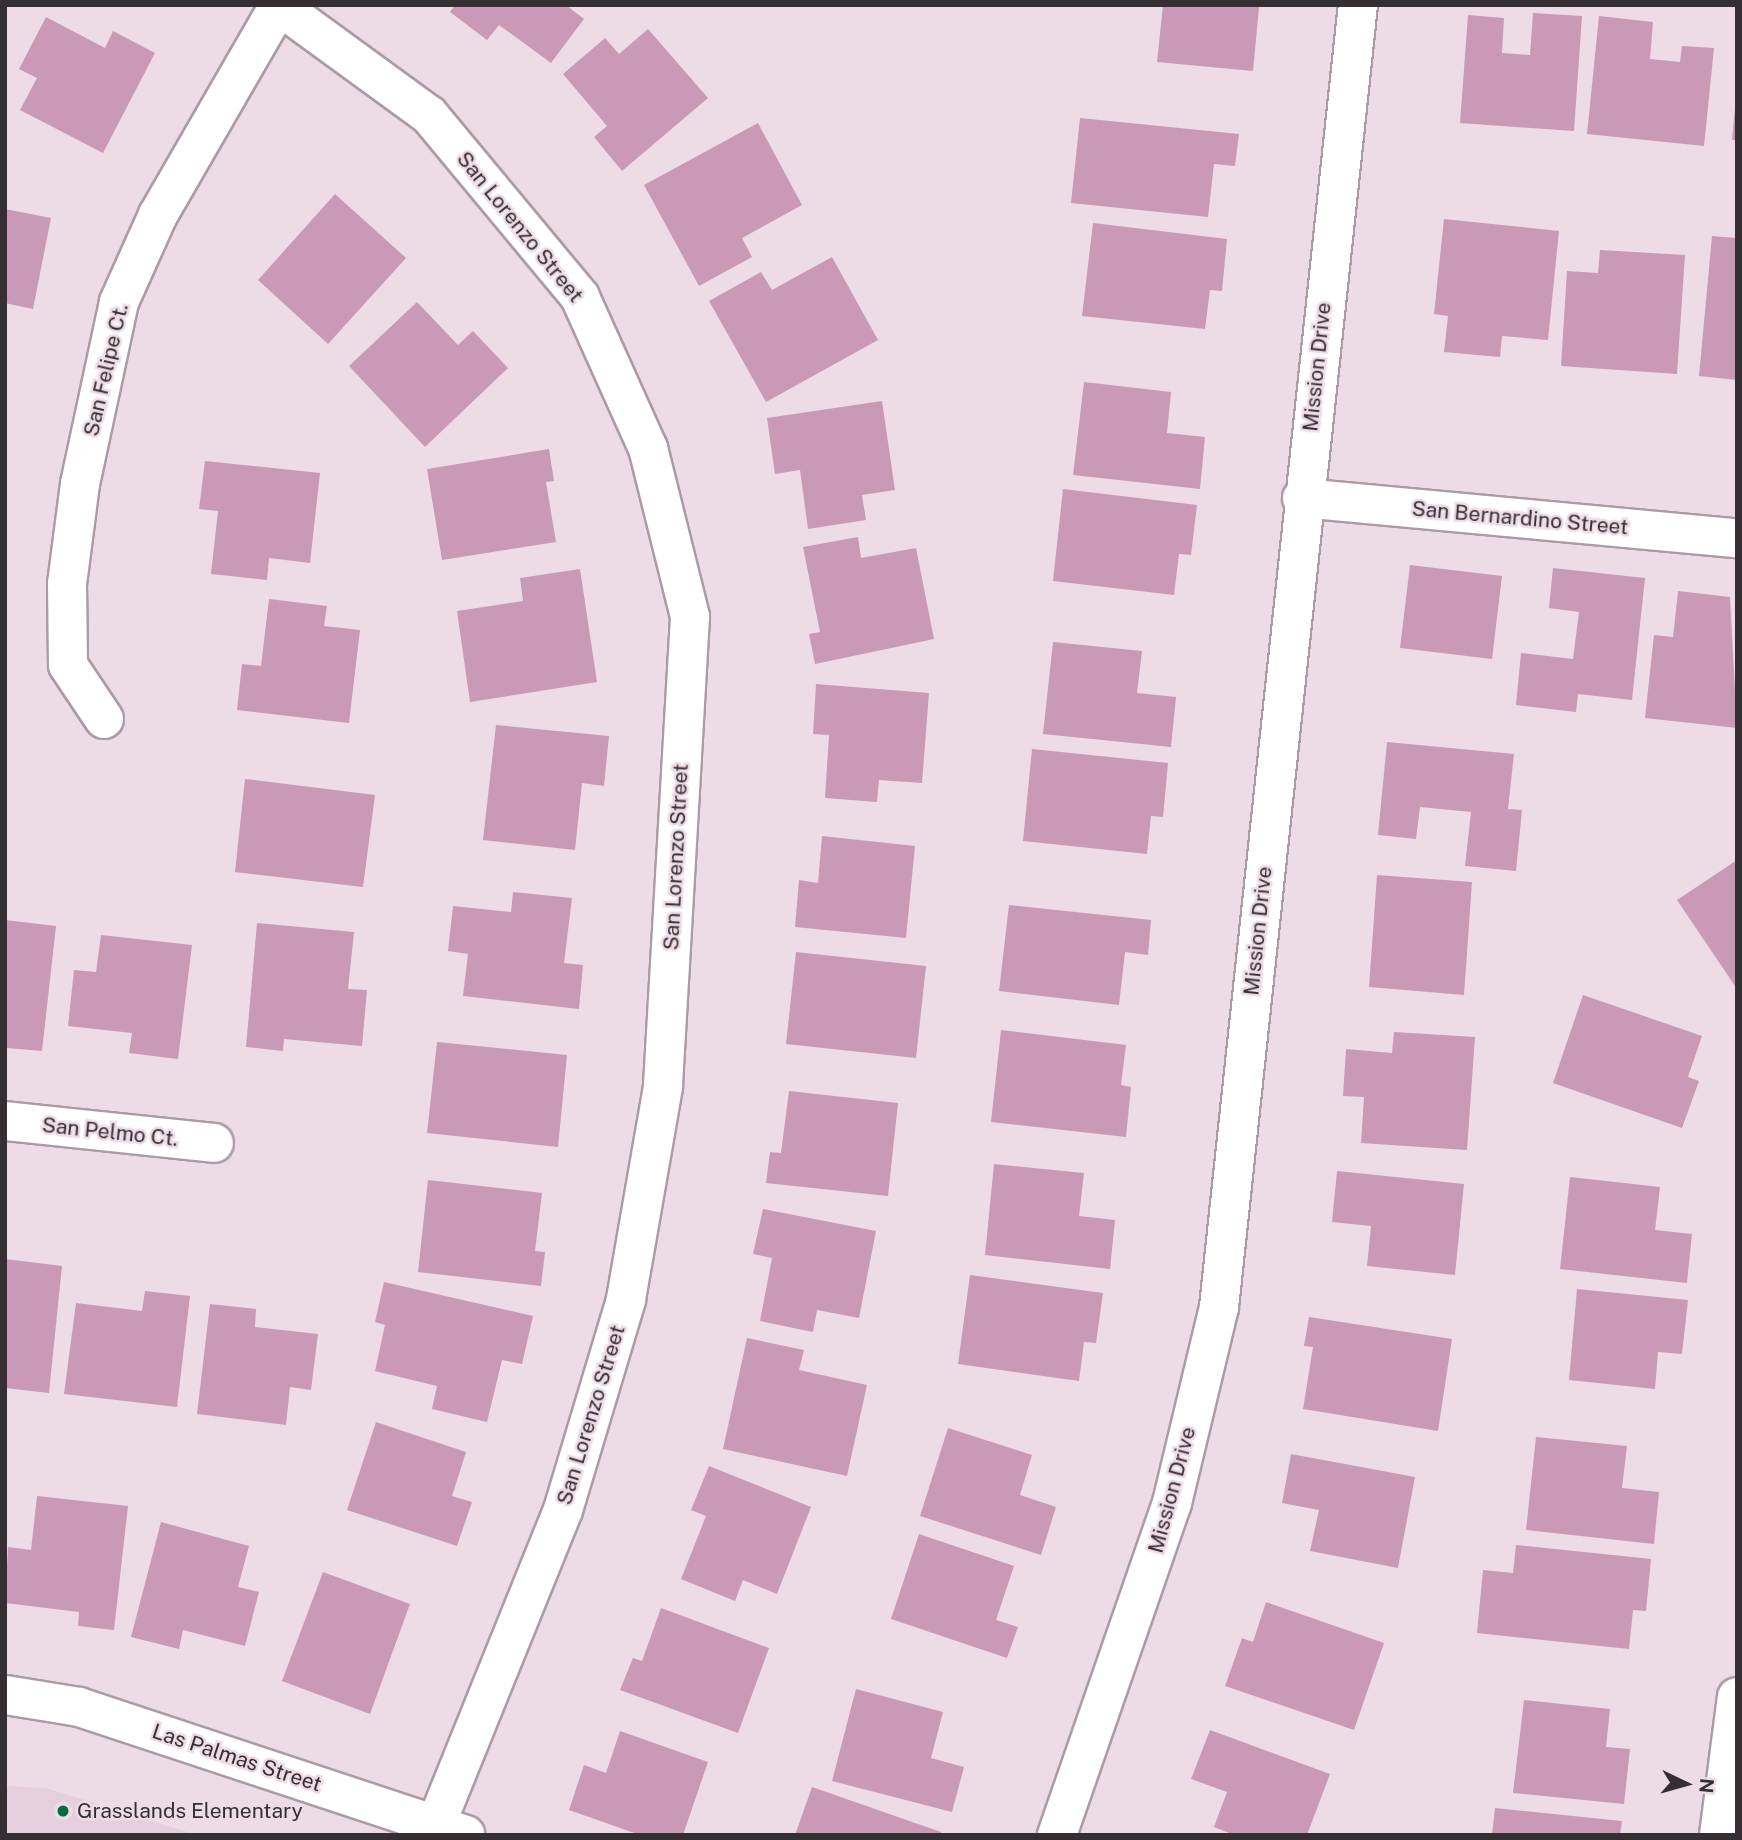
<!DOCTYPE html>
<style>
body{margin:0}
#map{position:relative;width:1742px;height:1840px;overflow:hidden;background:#eddce6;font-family:"Public Sans",sans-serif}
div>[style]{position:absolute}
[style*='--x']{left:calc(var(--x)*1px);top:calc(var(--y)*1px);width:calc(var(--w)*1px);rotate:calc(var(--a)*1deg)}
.built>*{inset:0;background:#e6cfdd}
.building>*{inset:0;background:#ca99b6}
.roads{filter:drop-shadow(2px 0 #ab9ba4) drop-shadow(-2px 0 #ab9ba4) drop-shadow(0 2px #ab9ba4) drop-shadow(0 -2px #ab9ba4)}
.street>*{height:38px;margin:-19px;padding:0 19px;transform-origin:19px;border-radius:19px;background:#fff}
.dots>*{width:19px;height:19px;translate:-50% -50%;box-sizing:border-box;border:4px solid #eddce6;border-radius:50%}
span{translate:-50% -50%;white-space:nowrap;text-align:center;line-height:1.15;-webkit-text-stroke:5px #eddce6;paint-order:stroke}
.street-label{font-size:21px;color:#352e32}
.poi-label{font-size:21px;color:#352e32}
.left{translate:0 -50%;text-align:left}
.frame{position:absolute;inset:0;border:7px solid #352e32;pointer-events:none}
.north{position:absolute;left:1651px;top:1749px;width:70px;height:70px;-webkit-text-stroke:5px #eddce6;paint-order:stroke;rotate:95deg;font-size:19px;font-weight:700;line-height:28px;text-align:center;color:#352e32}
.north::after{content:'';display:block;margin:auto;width:24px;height:32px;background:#352e32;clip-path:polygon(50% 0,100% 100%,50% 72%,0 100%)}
</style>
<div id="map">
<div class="built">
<i style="clip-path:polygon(5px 1786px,46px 1788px,197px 1835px,5px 1835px)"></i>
</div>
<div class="building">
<i style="clip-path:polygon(455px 5px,566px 5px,584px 19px,551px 63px,499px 25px,487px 40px,450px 12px)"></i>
<i style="clip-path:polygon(1163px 5px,1259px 7px,1253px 71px,1157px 62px)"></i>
<i style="clip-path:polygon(1533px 13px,1582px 16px,1574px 131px,1460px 123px,1468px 15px,1504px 18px,1502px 53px,1530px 55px)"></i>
<i style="clip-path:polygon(1599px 16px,1653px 22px,1650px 59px,1680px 62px,1682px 46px,1714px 48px,1704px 146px,1587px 134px)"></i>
<i style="clip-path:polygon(46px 17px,105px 48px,113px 31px,155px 53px,103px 153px,20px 110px,37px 78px,19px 69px)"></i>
<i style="clip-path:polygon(648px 29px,708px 98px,622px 171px,594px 137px,607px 126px,563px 74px,605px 38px,619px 54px)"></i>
<i style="clip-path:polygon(1735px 107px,1737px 107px,1737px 140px,1732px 140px)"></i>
<i style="clip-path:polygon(1080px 118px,1239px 134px,1235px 166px,1214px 164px,1208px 217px,1071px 203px)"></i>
<i style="clip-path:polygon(758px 123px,802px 205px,742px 238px,752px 257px,699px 286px,644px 185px)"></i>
<i style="clip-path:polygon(335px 194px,406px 258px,328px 344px,258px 280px)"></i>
<i style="clip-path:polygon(5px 209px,51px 218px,33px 309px,5px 303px)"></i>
<i style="clip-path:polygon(1444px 219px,1559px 231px,1548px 340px,1502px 336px,1500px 357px,1444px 352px,1448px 316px,1434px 314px)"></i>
<i style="clip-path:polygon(1093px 223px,1227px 239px,1222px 291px,1210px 290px,1205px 329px,1082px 316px)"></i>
<i style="clip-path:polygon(1712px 236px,1737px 238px,1737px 380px,1699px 376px)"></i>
<i style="clip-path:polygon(1600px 250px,1685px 255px,1677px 374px,1561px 366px,1567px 271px,1598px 273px)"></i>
<i style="clip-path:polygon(832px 257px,878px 340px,766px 402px,709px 301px,761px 272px,772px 290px)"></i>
<i style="clip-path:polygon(417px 302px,458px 345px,473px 331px,508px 368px,425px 447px,349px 366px)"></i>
<i style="clip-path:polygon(1084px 382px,1171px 392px,1167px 433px,1205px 437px,1200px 489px,1073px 475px)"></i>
<i style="clip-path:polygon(882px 401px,895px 490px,862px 495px,866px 520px,808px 529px,800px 470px,775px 474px,767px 418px)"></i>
<i style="clip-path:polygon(549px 449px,554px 481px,546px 482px,556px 542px,442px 560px,427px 469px)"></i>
<i style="clip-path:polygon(205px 461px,320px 473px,310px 563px,269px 558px,267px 580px,211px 574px,218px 511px,199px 509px)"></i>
<i style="clip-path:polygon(1063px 489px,1197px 505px,1191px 555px,1179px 554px,1174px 595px,1053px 581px)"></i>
<i style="clip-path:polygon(858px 537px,861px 558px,916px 548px,934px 639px,815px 664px,809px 634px,820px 632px,803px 547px)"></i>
<i style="clip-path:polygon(1410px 565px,1502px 576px,1492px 659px,1400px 648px)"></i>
<i style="clip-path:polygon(1553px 568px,1645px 578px,1632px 700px,1578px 694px,1576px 712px,1516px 705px,1521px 653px,1573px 659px,1579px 612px,1549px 608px)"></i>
<i style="clip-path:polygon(580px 569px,597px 682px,470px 702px,457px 611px,523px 601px,520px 578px)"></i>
<i style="clip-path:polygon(1678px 591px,1730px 597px,1737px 728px,1645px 718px,1654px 635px,1673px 637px)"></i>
<i style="clip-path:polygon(269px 599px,327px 606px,324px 626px,360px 630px,349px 723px,237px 710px,242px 664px,261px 666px)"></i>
<i style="clip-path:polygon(1053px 642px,1142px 651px,1137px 693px,1176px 697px,1171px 747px,1043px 734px)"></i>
<i style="clip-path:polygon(816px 684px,929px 693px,922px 783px,879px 780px,877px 802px,825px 798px,829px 735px,813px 734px)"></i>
<i style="clip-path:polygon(496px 725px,609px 736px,604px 786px,582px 783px,575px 850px,483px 840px)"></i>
<i style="clip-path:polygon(1387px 742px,1514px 754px,1508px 809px,1522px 810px,1516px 871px,1465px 866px,1471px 812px,1420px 807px,1416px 839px,1378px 835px)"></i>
<i style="clip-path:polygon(1032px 749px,1168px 763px,1163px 817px,1151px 816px,1147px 854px,1023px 841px)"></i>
<i style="clip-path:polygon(245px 779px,375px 795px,363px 887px,235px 872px)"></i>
<i style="clip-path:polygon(822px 836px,915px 846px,906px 938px,795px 927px,799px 880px,818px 883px)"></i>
<i style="clip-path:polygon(1737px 860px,1737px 989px,1677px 900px)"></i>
<i style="clip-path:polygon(1377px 875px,1472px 882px,1464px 995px,1369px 987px)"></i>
<i style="clip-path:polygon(513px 892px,572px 898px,564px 963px,583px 965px,579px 1009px,463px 996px,468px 954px,448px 951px,453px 906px,511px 912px)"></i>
<i style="clip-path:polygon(1009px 905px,1151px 920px,1148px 955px,1125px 952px,1119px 1005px,999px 991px)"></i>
<i style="clip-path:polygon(5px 920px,56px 926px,42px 1051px,7px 1048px)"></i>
<i style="clip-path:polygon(257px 923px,354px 932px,348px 989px,367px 990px,362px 1046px,284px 1039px,283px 1051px,246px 1047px)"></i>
<i style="clip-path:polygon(101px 935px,192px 945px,178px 1059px,129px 1053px,132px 1033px,68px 1026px,74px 970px,96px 972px)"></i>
<i style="clip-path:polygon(796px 952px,926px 966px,916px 1058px,786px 1044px)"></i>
<i style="clip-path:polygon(1583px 995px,1702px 1036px,1688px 1077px,1699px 1081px,1682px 1128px,1553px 1083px)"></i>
<i style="clip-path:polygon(1001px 1030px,1126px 1045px,1121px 1085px,1131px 1087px,1126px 1137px,991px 1122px)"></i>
<i style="clip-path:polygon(1394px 1032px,1475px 1037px,1467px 1150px,1361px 1143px,1364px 1097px,1343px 1096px,1346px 1049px,1392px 1053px)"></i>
<i style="clip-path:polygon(437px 1042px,567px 1055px,558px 1147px,427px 1133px)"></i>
<i style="clip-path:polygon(789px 1091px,898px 1103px,888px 1196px,766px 1183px,770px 1152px,781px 1153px)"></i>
<i style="clip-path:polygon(994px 1164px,1084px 1173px,1079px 1216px,1115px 1220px,1110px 1269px,985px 1255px)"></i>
<i style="clip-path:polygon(1337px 1171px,1464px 1184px,1455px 1275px,1367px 1266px,1371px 1226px,1332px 1222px)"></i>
<i style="clip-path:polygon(1570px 1177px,1660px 1187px,1655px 1230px,1692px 1234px,1687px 1283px,1560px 1269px)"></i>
<i style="clip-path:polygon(428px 1180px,542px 1193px,535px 1251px,545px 1252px,541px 1286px,418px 1272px)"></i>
<i style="clip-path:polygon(763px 1209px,876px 1231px,859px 1318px,817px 1310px,813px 1332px,760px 1321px,772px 1258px,753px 1254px)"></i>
<i style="clip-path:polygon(5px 1259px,62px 1266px,49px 1393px,5px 1388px)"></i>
<i style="clip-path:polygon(970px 1275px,1103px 1293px,1096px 1343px,1084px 1342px,1079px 1381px,958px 1364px)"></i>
<i style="clip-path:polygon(384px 1282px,533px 1316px,522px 1364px,502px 1360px,487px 1422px,432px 1409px,437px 1386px,375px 1371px,385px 1325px,375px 1322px)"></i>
<i style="clip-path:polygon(1577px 1289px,1688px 1300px,1682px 1354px,1658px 1352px,1655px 1389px,1569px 1380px)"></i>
<i style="clip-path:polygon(145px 1291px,190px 1296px,177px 1407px,64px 1394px,76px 1303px,142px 1311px)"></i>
<i style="clip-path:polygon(210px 1304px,256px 1309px,255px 1327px,318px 1334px,311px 1390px,290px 1387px,286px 1425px,197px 1414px)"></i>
<i style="clip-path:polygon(1309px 1317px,1452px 1339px,1438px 1431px,1303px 1409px,1313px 1347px,1304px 1346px)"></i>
<i style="clip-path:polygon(747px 1338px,804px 1350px,799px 1370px,867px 1385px,847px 1476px,723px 1449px)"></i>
<i style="clip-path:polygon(376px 1422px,466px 1452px,452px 1496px,472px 1502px,457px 1546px,347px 1510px)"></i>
<i style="clip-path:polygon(948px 1428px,1032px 1455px,1020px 1495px,1056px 1507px,1041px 1555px,920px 1516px)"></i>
<i style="clip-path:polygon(1536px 1437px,1627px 1446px,1622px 1488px,1659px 1492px,1654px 1544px,1526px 1530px)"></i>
<i style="clip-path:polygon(1291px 1454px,1415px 1477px,1398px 1568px,1310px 1551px,1319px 1510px,1282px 1503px)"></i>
<i style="clip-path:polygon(709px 1466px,811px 1507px,777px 1594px,743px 1580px,735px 1601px,681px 1579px,706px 1516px,691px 1510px)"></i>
<i style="clip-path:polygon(37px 1496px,128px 1506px,114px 1630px,78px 1626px,79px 1612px,5px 1603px,8px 1547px,31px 1550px)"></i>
<i style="clip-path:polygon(161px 1522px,249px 1546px,238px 1587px,259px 1592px,245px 1646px,183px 1630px,179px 1649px,131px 1637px)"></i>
<i style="clip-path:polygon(919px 1534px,1014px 1566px,996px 1620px,1018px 1627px,1007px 1658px,891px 1619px)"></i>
<i style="clip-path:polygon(1516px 1545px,1651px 1559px,1646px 1611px,1633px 1610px,1629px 1649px,1477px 1633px,1483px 1570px,1513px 1573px)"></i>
<i style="clip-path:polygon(323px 1572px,410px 1604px,370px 1714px,282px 1681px)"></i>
<i style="clip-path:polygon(1266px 1602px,1384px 1643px,1354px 1730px,1225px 1686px,1242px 1638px,1253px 1642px)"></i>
<i style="clip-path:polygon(661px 1608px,769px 1648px,738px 1733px,620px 1690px,633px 1658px,642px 1661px)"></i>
<i style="clip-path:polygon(856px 1689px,943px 1712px,931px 1758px,964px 1767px,952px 1812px,832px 1781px)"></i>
<i style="clip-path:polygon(1524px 1700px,1610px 1709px,1606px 1747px,1630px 1749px,1624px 1804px,1513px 1793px)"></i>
<i style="clip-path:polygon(1210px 1730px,1330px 1774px,1307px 1835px,1234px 1835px,1214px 1827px,1227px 1792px,1191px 1779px)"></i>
<i style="clip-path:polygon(620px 1731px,708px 1762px,683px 1835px,640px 1835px,569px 1810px,584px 1765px,606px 1773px)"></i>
<i style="clip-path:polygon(812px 1787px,941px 1832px,940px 1835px,795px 1835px)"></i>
<i style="clip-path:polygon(1495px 1808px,1622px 1821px,1620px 1835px,1492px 1835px)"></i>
</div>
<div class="roads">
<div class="street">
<i style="--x:278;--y:5;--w:187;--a:36.1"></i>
<i style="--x:429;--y:115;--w:236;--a:50.3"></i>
<i style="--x:580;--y:297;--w:166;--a:65.8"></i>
<i style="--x:648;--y:448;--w:174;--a:76"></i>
<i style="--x:690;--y:617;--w:471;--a:93.3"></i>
<i style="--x:663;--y:1087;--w:216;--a:99.9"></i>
<i style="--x:626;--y:1300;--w:219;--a:106.7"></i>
<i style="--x:563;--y:1510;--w:336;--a:112"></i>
<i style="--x:1302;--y:498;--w:437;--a:5.3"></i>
<i style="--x:104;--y:719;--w:65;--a:-123.7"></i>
<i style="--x:68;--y:665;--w:81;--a:-90.7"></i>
<i style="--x:67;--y:584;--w:101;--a:-82.6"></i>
<i style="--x:80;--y:484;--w:186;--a:-77.9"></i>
<i style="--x:119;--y:302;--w:95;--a:-65.9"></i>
<i style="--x:158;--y:215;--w:242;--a:-60"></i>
<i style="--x:5;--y:1121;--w:210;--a:6"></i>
<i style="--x:5;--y:1695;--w:75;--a:9.2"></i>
<i style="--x:79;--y:1707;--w:407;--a:18.3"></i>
<i style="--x:1057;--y:1835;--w:351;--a:-70.9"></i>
<i style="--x:1172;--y:1503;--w:202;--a:-76.5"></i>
<i style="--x:1219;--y:1307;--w:1309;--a:-83.91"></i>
<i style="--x:1719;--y:1835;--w:139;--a:-82.6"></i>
</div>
</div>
<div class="dots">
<i style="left:63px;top:1811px;background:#076c42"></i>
</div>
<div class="street-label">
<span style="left:520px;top:227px;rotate:51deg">San Lorenzo Street</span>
<span style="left:1317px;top:367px;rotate:-84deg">Mission Drive</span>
<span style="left:106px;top:370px;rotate:-77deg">San Felipe Ct.</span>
<span style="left:1520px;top:518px;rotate:5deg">San Bernardino Street</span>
<span style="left:676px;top:857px;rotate:-87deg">San Lorenzo Street</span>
<span style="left:1258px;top:931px;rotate:-84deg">Mission Drive</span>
<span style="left:110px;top:1132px;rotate:6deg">San Pelmo Ct.</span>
<span style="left:591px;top:1415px;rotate:-73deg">San Lorenzo Street</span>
<span style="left:1172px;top:1490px;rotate:-75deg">Mission Drive</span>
<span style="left:237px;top:1758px;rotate:18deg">Las Palmas Street</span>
</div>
<div class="poi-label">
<span class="left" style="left:77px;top:1811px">Grasslands Elementary</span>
</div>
<div class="frame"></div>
<div class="north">N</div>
</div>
